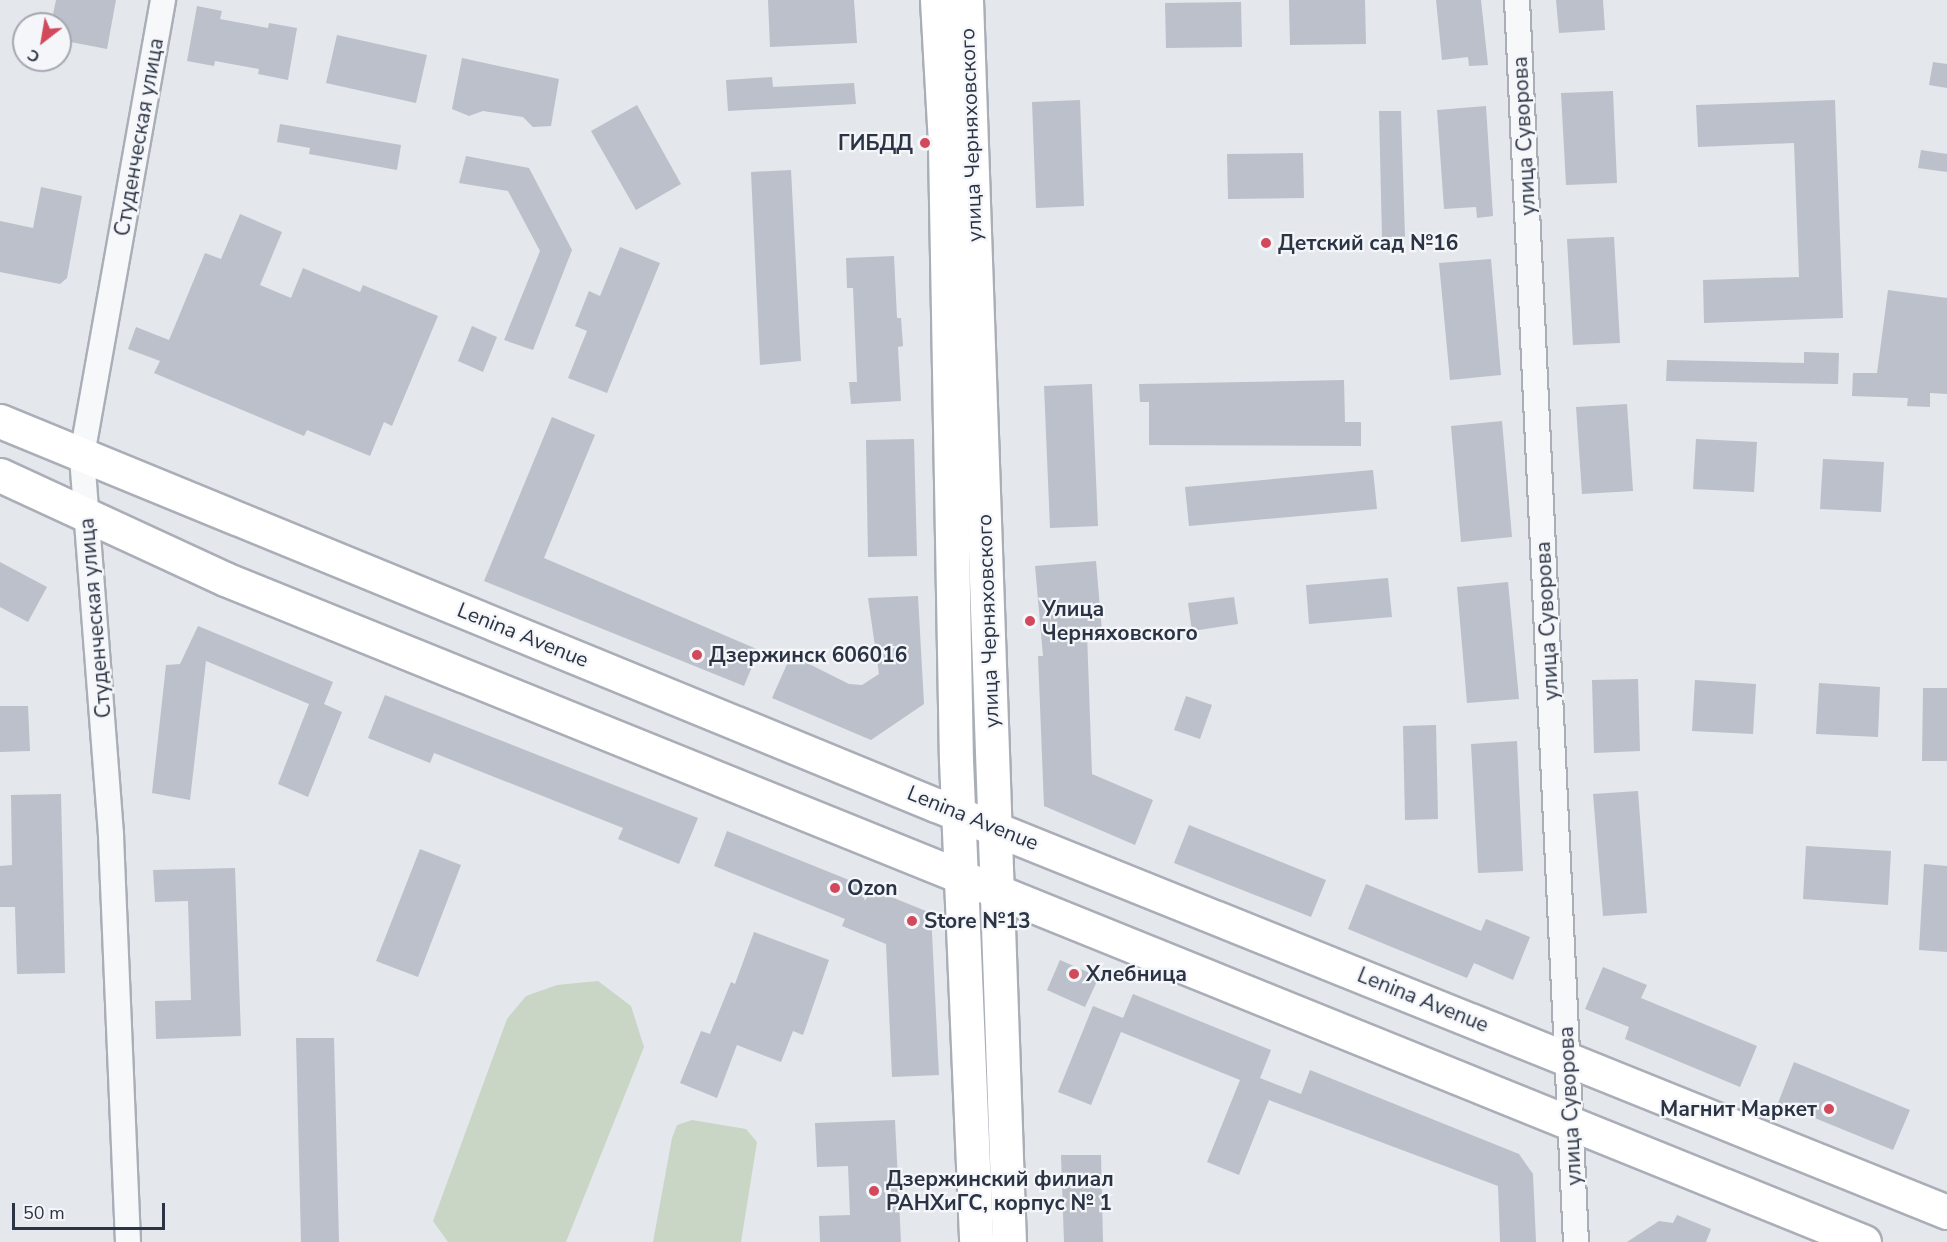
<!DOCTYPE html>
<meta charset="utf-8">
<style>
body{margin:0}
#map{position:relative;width:1947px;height:1242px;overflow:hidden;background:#e4e7ec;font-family:"Nunito Sans",sans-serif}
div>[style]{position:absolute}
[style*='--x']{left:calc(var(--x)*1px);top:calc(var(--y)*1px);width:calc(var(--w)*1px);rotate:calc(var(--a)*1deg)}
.green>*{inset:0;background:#c9d6c5}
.building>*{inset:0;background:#bbc0ca}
.roads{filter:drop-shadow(2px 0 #a9aeb7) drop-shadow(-2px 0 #a9aeb7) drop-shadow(0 2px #a9aeb7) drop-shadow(0 -2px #a9aeb7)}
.street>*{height:24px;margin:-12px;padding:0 12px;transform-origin:12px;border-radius:12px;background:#f7f8fa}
.secondary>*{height:33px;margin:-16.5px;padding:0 16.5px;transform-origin:16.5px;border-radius:16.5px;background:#fff}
.dots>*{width:16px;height:16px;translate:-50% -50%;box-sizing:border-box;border:3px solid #f4f6f9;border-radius:50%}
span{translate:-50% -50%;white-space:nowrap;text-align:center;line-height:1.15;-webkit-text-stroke:4.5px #f4f6f9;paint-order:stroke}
.street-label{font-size:21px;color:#2b3445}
.poi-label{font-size:21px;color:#2b3445;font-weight:700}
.right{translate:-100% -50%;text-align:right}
.left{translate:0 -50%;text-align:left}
.north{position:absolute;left:12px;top:12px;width:60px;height:60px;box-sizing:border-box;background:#f4f6f9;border:2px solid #a4a8b1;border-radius:50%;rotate:211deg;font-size:16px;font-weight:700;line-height:24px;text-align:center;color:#2b3445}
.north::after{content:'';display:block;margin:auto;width:21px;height:27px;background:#d1495b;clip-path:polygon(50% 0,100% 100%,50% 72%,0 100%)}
.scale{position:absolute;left:12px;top:1203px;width:153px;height:27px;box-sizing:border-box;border:3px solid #2b3445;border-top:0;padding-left:8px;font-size:18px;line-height:21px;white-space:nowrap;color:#2b3445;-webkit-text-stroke:4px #f4f6f9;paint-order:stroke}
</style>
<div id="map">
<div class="green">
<i style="clip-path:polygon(598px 981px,631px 1006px,644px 1047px,566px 1242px,448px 1242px,433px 1221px,507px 1019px,526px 996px,557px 985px)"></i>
<i style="clip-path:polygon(692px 1120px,746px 1129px,757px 1142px,741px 1242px,653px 1242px,672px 1138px,677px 1125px)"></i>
</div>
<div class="building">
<i style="clip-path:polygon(56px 0,116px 0,107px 49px,60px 40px,60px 24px,51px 24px)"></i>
<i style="clip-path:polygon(768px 0,854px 0,857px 43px,770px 47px)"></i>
<i style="clip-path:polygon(1289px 0,1365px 0,1366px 44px,1290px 45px)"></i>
<i style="clip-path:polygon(1436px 0,1481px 0,1488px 65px,1469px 66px,1468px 57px,1442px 60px)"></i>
<i style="clip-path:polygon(1556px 0,1603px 0,1605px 30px,1559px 33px)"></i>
<i style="clip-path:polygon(1241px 2px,1242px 47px,1166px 48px,1165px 3px)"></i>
<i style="clip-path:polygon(197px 6px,222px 11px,220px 19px,268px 28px,269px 23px,297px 28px,288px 80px,258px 74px,259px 69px,215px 61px,214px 66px,187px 61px)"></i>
<i style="clip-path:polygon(337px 35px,427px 55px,416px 103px,326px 83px)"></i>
<i style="clip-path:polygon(462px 58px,559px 79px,551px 126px,533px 127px,523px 117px,483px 111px,469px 116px,452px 109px)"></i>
<i style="clip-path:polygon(1933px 62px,1947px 64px,1947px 88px,1929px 85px)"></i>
<i style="clip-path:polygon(772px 77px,773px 87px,854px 83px,856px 104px,728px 111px,726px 80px)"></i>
<i style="clip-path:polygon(1613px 91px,1617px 183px,1566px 185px,1561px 93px)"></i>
<i style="clip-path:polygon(1080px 100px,1084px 206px,1036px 208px,1032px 102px)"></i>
<i style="clip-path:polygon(1835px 100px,1843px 318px,1704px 323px,1703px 280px,1799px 277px,1794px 143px,1698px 147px,1696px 105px)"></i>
<i style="clip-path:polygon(637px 105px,681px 184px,636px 210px,591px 131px)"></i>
<i style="clip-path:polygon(1486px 106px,1493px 216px,1477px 218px,1476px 207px,1444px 209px,1437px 110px)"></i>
<i style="clip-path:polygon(1379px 111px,1401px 111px,1405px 237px,1382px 237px)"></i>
<i style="clip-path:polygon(280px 124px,401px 145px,397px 170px,309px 154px,310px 148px,277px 142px)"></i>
<i style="clip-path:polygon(1921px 150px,1947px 154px,1947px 172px,1918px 168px)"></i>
<i style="clip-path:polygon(1303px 153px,1304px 198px,1228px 199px,1227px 154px)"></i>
<i style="clip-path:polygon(466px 156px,529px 168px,572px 250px,533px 350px,504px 340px,540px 251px,508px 191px,459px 183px)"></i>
<i style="clip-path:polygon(791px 170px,801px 361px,760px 365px,751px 172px)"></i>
<i style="clip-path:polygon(41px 187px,82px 196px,67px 278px,60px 284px,0 272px,0 221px,33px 228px)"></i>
<i style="clip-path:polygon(240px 214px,282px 232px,260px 285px,291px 298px,303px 268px,360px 292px,363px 285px,438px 316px,392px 426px,384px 422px,370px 456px,307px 430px,304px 436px,154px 373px,160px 361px,128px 349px,136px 327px,169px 340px,205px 253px,221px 259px)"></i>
<i style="clip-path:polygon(1614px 237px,1620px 343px,1573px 345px,1567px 239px)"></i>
<i style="clip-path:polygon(620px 247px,660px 263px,607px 393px,568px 378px,587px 331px,575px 326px,589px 291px,600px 296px)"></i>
<i style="clip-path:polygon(894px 256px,897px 318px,901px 318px,903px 346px,898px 347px,901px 401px,851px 404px,849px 382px,857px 382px,853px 288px,847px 288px,846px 258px)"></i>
<i style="clip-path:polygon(1491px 259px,1501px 375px,1450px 380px,1439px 263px)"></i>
<i style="clip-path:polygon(1888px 290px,1947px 298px,1947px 394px,1930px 393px,1930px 407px,1907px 406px,1908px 398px,1852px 396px,1853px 373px,1877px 373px)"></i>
<i style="clip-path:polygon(472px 326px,497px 337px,483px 372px,458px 361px)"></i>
<i style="clip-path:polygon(1804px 352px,1839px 353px,1838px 384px,1666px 381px,1667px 360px,1804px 363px)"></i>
<i style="clip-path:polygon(1344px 380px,1345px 422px,1361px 422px,1361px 446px,1149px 445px,1149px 402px,1140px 402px,1139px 384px)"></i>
<i style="clip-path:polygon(1092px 384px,1098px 526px,1050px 528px,1044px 386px)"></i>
<i style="clip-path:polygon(1627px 404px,1633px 491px,1582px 494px,1576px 407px)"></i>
<i style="clip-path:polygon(552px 417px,595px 435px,544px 558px,759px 650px,744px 686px,484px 581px)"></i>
<i style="clip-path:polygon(1502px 421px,1512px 537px,1461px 542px,1451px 426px)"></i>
<i style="clip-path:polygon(914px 439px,917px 556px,868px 557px,866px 440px)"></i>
<i style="clip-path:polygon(1696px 439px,1757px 442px,1754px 492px,1693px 489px)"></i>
<i style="clip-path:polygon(1823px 459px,1884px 462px,1881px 512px,1820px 509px)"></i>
<i style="clip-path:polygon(1373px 470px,1377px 509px,1189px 526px,1185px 487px)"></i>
<i style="clip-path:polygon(1096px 561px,1102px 631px,1087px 633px,1092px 774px,1153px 800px,1135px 845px,1044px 806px,1038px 656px,1043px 656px,1035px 566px)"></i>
<i style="clip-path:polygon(0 562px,47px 587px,28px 622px,0 607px)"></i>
<i style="clip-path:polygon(1388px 578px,1392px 617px,1309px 624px,1306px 585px)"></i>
<i style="clip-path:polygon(1508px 582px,1519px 699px,1467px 703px,1457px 587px)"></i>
<i style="clip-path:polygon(918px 596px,924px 704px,871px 740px,772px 698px,791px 655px,849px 684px,862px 685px,879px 674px,868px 598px)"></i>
<i style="clip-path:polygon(1234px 597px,1238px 624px,1192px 631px,1188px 603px)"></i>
<i style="clip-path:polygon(198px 626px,333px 682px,324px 704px,342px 712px,308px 797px,278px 784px,309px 704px,206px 661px,190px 800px,152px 793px,166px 665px,180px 664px)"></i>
<i style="clip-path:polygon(1638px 679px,1640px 751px,1594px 753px,1592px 680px)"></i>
<i style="clip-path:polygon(1695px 680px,1756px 684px,1753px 734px,1692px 731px)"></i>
<i style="clip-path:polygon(1819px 683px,1880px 687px,1878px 737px,1816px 734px)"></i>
<i style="clip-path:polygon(1923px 688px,1947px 688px,1947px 761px,1922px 761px)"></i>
<i style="clip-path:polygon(385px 695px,698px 818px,679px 864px,618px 839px,623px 828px,434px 753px,430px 763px,368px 738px)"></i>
<i style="clip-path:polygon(1186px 696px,1212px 705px,1200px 739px,1174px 730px)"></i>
<i style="clip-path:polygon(0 706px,28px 706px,30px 751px,0 752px)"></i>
<i style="clip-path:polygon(1436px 725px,1438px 819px,1405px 820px,1403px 726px)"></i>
<i style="clip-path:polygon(1517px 741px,1523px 871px,1478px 873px,1471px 744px)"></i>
<i style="clip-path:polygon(1638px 791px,1647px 913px,1603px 916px,1593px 794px)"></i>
<i style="clip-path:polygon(61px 794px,65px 973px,17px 974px,15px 907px,0 907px,0 866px,12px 865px,11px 795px)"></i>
<i style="clip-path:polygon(1189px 825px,1326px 880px,1311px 917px,1174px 863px)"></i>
<i style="clip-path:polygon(727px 831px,931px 913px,939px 1075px,892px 1077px,886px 944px,842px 926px,845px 919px,714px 866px)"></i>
<i style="clip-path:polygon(1806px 846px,1891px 851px,1888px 905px,1803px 899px)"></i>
<i style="clip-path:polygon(420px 849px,461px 865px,418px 977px,376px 961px)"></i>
<i style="clip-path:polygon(1924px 864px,1947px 866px,1947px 952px,1919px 950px)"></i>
<i style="clip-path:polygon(235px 868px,241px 1036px,156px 1039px,155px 1001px,191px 1000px,188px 901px,155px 902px,153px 870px)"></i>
<i style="clip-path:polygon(1366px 884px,1481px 931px,1486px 919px,1530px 937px,1513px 980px,1474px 963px,1467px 978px,1348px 929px)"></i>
<i style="clip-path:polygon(754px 932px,829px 960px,803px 1035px,793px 1031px,781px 1062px,737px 1045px,717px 1098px,680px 1083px,701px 1031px,710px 1034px,731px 982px,735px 984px)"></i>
<i style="clip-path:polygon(1060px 960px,1099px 977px,1085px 1007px,1047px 990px)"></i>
<i style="clip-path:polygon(1603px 967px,1647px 985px,1641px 998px,1757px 1046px,1740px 1087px,1625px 1039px,1629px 1027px,1585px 1009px)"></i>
<i style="clip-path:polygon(1133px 994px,1271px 1050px,1260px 1078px,1301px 1094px,1310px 1070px,1519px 1154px,1533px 1174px,1536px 1242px,1500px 1242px,1498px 1186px,1269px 1100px,1239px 1175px,1207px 1162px,1240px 1080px,1121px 1032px,1091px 1105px,1058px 1092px,1093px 1006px,1123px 1018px)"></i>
<i style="clip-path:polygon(296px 1038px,334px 1038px,339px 1242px,301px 1242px)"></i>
<i style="clip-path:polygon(1794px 1062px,1910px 1110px,1893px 1150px,1778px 1103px)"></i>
<i style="clip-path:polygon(895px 1120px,901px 1242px,820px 1242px,819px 1216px,850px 1215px,848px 1166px,817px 1167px,815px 1123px)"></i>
<i style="clip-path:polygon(1061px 1155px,1101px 1155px,1103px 1242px,1064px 1242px)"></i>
<i style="clip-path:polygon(1677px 1215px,1711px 1229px,1706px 1242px,1627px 1242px,1659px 1221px,1673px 1223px)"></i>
</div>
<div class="roads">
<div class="street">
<i style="--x:1517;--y:0;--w:1243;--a:87.28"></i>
<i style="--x:128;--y:1242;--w:408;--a:-92.4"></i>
<i style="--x:111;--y:834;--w:380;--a:-94.4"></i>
<i style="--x:82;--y:455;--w:462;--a:-79.9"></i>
</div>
<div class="secondary">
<i style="--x:937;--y:0;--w:145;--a:86.8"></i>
<i style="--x:945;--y:145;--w:615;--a:88.98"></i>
<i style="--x:956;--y:760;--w:482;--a:87.6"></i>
<i style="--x:966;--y:0;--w:1243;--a:88.02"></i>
<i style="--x:0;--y:421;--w:1012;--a:22.31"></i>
<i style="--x:936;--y:805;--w:1090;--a:21.93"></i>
<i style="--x:0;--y:475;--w:248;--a:24.8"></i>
<i style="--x:225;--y:579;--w:1768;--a:22.02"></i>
</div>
</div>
<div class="dots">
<i style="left:925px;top:143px;background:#d1495b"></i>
<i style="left:1266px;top:243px;background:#d1495b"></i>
<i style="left:1030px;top:621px;background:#d1495b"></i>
<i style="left:697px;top:655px;background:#d1495b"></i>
<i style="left:835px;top:888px;background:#d1495b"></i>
<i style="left:912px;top:921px;background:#d1495b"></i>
<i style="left:1074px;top:974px;background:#d1495b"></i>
<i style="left:1829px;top:1109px;background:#d1495b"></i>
<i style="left:874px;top:1191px;background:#d1495b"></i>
</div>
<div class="street-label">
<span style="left:971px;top:135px;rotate:-92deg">улица Черняховского</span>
<span style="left:1524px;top:136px;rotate:-93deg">улица Суворова</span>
<span style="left:139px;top:137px;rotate:-80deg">Студенческая улица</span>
<span style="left:95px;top:618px;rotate:-95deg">Студенческая улица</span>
<span style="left:988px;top:621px;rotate:-92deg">улица Черняховского</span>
<span style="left:1547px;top:621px;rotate:-93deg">улица Суворова</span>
<span style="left:523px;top:635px;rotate:22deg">Lenina Avenue</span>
<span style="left:973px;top:818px;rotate:22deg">Lenina Avenue</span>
<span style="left:1423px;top:1000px;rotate:22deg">Lenina Avenue</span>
<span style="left:1570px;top:1106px;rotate:-93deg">улица Суворова</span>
</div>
<div class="poi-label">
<span class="right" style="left:913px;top:143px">ГИБДД</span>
<span class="left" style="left:1278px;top:243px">Детский сад №16</span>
<span class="left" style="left:1042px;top:621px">Улица<br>Черняховского</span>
<span class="left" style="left:709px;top:655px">Дзержинск 606016</span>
<span class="left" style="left:847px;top:888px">Ozon</span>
<span class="left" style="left:924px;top:921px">Store №13</span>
<span class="left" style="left:1086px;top:974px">Хлебница</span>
<span class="right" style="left:1817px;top:1109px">Магнит Маркет</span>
<span class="left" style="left:886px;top:1191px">Дзержинский филиал<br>РАНХиГС, корпус № 1</span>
</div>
<div class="north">С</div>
<div class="scale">50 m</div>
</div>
